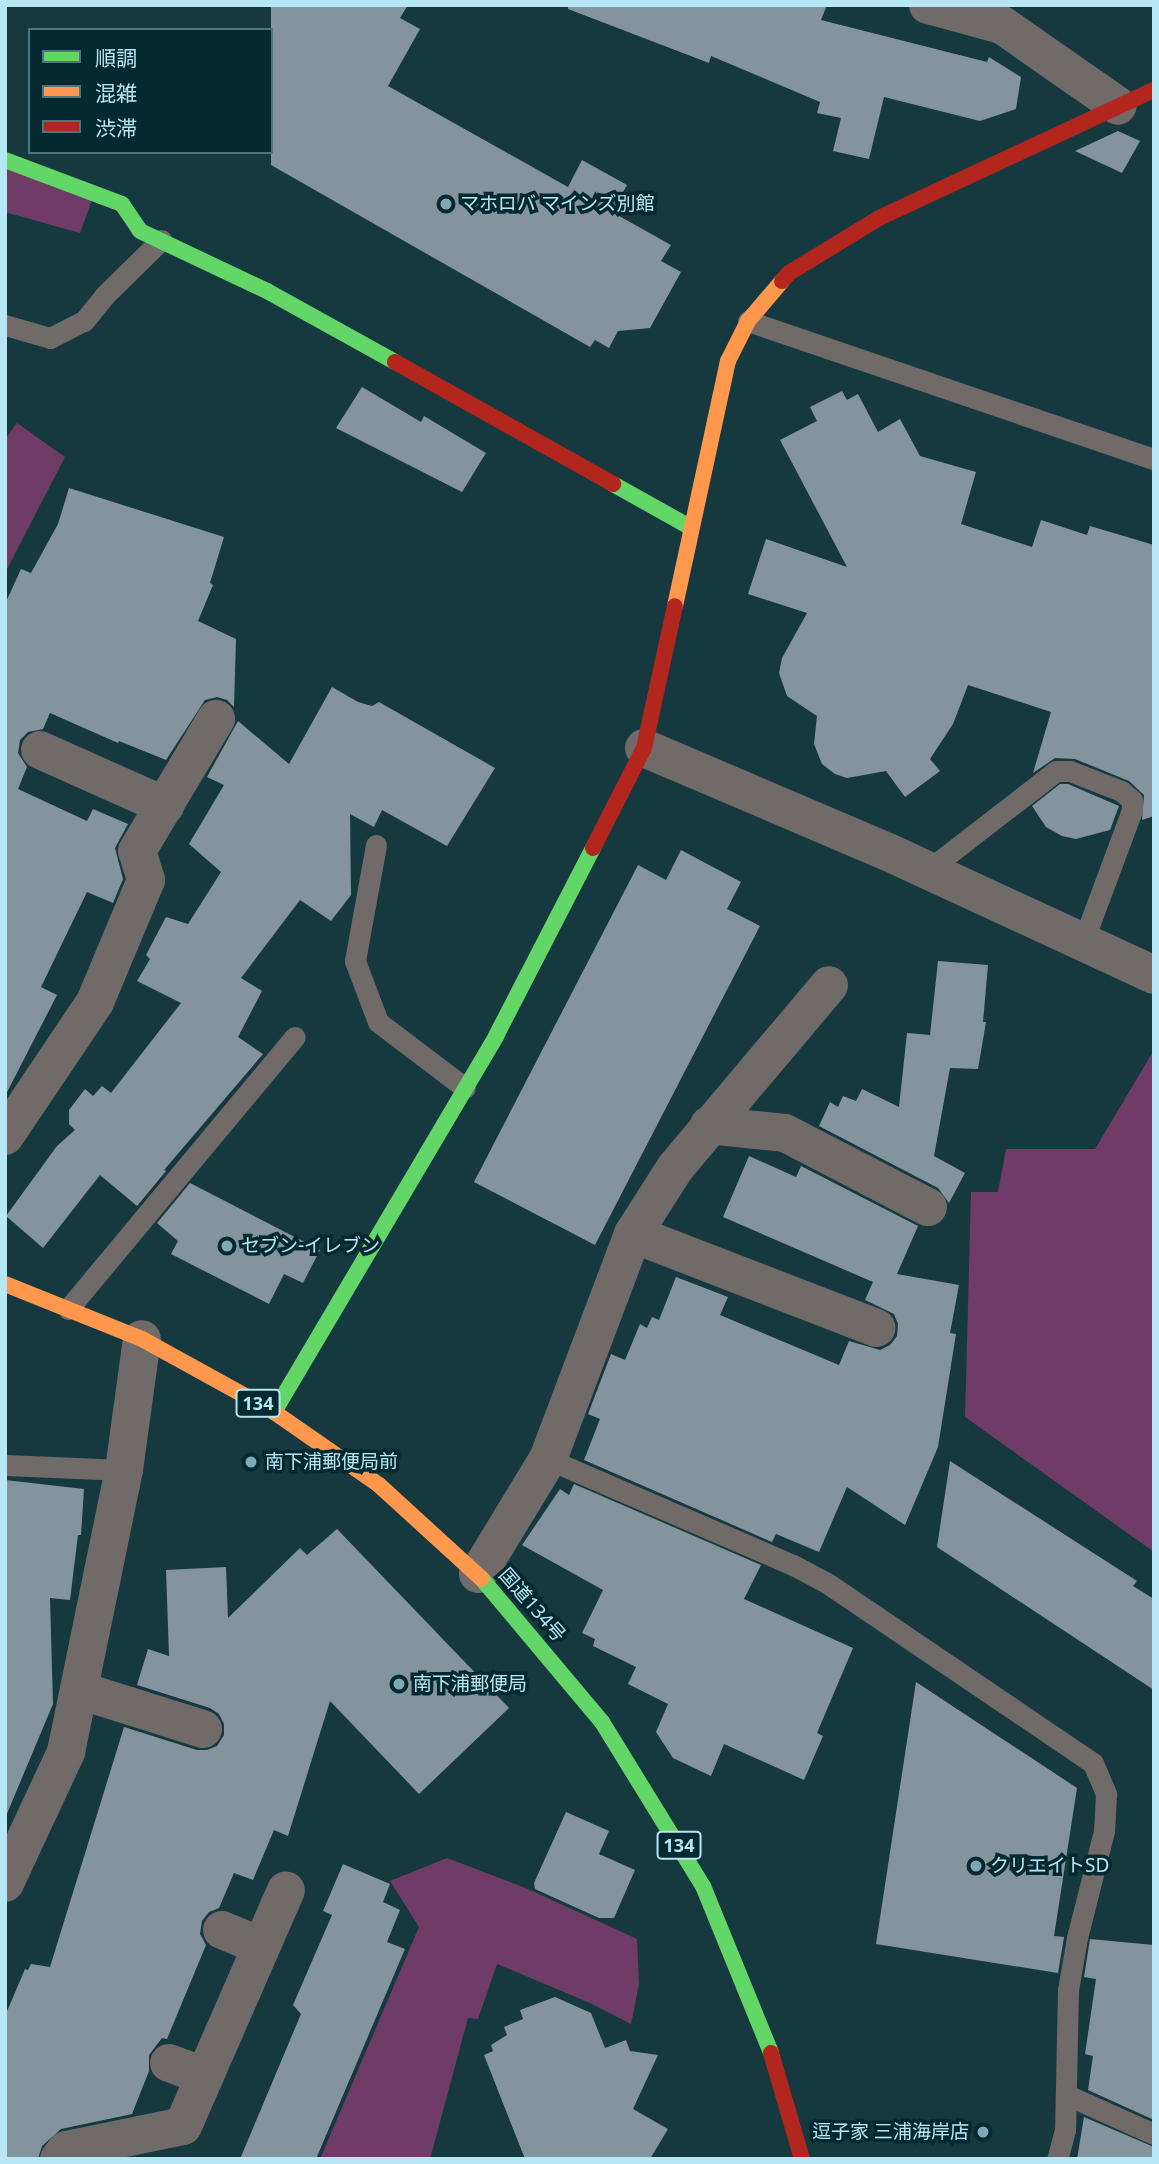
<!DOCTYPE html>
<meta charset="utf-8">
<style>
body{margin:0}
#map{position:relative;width:1159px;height:2164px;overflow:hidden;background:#163940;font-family:"Noto Sans","Noto Sans JP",sans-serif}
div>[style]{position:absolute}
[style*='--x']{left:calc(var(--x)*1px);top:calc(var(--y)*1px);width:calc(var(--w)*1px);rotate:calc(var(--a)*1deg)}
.green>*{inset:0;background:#6e3c67}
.building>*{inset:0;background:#83949e}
.lane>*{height:21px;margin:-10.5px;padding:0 10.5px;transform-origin:10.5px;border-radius:10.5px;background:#706a68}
.street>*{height:38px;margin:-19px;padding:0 19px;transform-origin:19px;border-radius:19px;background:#706a68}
.fast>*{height:16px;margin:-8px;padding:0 8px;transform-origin:8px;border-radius:8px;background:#63d668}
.slow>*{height:16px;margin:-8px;padding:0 8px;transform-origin:8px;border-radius:8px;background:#ff974d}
.jam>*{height:16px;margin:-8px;padding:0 8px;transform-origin:8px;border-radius:8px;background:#b3261e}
.dots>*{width:19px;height:19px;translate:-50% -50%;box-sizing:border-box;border:4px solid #052931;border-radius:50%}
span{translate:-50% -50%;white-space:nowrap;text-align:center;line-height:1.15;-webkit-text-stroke:7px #052931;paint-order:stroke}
.shield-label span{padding:2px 5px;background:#052931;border:2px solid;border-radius:5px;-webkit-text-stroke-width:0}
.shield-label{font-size:18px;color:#b7e7f4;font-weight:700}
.poi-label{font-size:19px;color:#b7e7f4}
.left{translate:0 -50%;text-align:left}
.right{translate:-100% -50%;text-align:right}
.street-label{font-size:19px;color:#b7e7f4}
.frame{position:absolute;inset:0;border:7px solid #b7e7f4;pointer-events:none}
.legend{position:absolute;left:28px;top:28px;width:245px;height:126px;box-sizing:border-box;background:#052931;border:2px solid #4c757f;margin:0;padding:9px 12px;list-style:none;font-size:21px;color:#b7e7f4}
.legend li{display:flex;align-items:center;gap:14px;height:35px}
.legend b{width:35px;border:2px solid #4c757f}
</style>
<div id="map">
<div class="green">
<i style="clip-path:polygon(5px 165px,92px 200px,80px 233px,5px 212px)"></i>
<i style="clip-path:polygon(17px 423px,65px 457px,5px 573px,5px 439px)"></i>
<i style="clip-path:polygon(1154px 1050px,1154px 1552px,965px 1417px,971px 1192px,998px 1192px,1006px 1149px,1095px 1149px)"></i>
<i style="clip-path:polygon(447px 1858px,528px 1889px,637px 1939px,639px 1984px,631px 2024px,590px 2003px,497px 1964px,478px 2019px,468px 2018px,430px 2159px,320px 2159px,419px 1927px,390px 1881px)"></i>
</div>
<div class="building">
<i style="clip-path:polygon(271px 5px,408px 5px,400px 18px,420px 29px,388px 86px,568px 187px,582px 160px,627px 185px,612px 212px,671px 245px,661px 261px,681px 272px,650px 328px,618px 331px,609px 348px,595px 340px,590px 347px,271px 165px)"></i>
<i style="clip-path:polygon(568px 5px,827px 5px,821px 20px,987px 62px,989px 57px,1021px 77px,1016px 109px,980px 121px,884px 97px,869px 159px,833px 151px,841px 118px,817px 113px,820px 102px,711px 56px,709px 63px,568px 9px)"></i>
<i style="clip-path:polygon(1118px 131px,1140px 141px,1122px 173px,1075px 151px)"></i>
<i style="clip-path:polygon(362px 387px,421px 422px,424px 416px,486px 453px,462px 492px,336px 428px)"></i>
<i style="clip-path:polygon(842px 391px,847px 400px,858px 394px,878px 432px,900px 419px,920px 456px,976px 472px,961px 524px,1032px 547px,1041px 520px,1087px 535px,1090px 526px,1154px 545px,1154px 816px,1142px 820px,1144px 795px,1129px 781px,1075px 759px,1055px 758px,1033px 773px,1051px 712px,968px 685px,953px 724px,930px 759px,940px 771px,905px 797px,886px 771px,847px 778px,835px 774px,822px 764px,814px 744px,817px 716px,787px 696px,779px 673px,782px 658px,807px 613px,748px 594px,766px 539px,847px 567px,780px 440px,817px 421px,810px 407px)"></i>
<i style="clip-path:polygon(69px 488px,224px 537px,210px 583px,213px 585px,198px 621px,236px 639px,234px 707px,227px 700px,217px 697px,205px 700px,166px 760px,119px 741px,118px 743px,50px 713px,43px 729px,28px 732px,20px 740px,18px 753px,27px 767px,18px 789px,87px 821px,93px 809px,128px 824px,115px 848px,123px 879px,113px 903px,87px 892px,41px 987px,57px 995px,5px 1096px,5px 604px,21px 569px,31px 573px,58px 524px)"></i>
<i style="clip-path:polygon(332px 687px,358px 702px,372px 706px,379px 702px,495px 768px,447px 846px,382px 810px,374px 827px,350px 814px,351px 895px,331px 921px,300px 900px,241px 978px,262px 991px,238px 1037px,263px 1054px,164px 1170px,166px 1171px,137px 1206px,100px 1175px,43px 1248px,6px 1216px,57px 1146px,75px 1130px,69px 1124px,69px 1110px,85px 1089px,93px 1096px,102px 1086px,111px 1093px,181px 1003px,137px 981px,150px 959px,146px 955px,166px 917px,188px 924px,221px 872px,189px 844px,224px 785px,207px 777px,238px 721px,289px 764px)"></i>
<i style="clip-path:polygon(1060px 784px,1068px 784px,1119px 806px,1110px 830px,1076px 839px,1062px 836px,1046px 827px,1032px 806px)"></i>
<i style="clip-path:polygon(681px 850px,741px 882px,727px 909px,760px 926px,595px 1245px,474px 1182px,638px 865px,666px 880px)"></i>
<i style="clip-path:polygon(938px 961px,988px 965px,983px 1022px,986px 1022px,978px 1069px,950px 1068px,934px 1156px,965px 1173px,949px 1203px,938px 1188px,819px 1126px,830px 1102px,838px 1107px,843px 1096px,856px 1101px,862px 1089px,899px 1107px,907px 1033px,930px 1035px)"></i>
<i style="clip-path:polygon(749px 1156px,796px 1177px,801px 1166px,918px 1226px,897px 1274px,959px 1285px,950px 1333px,956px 1334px,938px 1447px,905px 1525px,847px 1487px,819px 1552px,776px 1534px,772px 1542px,584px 1460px,600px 1419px,588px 1414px,611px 1354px,625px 1360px,640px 1324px,647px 1328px,652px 1317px,659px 1320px,676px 1277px,728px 1297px,720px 1315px,839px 1365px,849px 1341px,880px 1350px,890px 1345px,897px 1336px,898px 1324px,894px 1314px,865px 1300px,873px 1282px,723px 1217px)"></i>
<i style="clip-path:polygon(190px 1183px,320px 1250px,303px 1283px,284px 1274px,269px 1304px,171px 1254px,178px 1241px,157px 1223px)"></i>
<i style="clip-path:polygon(950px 1461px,1137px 1581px,1133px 1586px,1154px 1599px,1154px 1690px,937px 1547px)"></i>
<i style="clip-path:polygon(5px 1480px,84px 1489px,81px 1535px,78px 1535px,70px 1600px,50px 1598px,53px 1704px,6px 1816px)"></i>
<i style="clip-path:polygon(574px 1484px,761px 1565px,744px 1599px,853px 1648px,817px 1733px,823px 1736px,804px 1780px,724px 1744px,711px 1776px,673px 1758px,656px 1732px,668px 1704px,628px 1684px,636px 1667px,593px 1646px,595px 1639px,582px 1633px,603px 1590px,522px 1545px,560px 1489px,569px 1495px)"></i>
<i style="clip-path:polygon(337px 1529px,509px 1708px,419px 1794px,330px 1701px,288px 1836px,274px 1830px,253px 1880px,234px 1873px,219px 1908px,209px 1912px,202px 1921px,200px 1934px,206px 1945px,167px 2039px,162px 2038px,149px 2055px,149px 2071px,132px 2114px,61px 2129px,42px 2146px,38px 2159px,5px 2159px,5px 2016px,25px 1969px,28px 1970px,31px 1964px,50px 1967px,124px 1727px,197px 1750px,207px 1750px,217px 1746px,224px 1735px,224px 1724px,219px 1714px,210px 1708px,137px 1685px,148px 1649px,169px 1656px,166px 1570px,226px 1567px,228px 1618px,300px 1548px,307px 1555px)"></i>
<i style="clip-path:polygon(916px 1682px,1077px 1788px,1054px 1936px,1064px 1937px,1058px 1973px,876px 1944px)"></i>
<i style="clip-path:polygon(566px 1812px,609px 1831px,599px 1854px,635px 1870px,614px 1918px,599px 1918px,535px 1889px,534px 1883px)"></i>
<i style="clip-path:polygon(343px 1864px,390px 1884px,383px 1902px,400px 1910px,387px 1942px,405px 1949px,316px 2159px,240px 2159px,301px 2014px,293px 2005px,332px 1915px,323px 1911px)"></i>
<i style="clip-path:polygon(1090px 1939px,1154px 1945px,1154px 2120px,1088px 2090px,1093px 2056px,1085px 2054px,1096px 1979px,1084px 1977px)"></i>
<i style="clip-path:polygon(555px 1997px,591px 2013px,605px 2048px,626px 2040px,630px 2051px,658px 2055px,633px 2109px,668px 2129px,650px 2159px,525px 2159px,484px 2055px,493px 2051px,491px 2045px,507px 2035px,504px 2027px,523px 2019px,520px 2010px)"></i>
<i style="clip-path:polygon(1084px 2117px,1154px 2147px,1154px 2159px,1077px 2159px)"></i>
</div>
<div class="lane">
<i style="--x:748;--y:321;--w:429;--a:18.8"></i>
<i style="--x:5;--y:325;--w:47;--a:16.1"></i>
<i style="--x:50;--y:338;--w:38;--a:-27"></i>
<i style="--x:84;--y:321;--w:32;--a:-51"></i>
<i style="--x:104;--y:296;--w:80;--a:-44.5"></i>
<i style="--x:376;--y:845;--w:118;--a:100.3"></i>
<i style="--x:355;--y:961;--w:65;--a:69.3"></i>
<i style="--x:378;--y:1022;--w:109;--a:37.2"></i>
<i style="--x:928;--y:870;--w:162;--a:-37.7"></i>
<i style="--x:1056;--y:771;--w:14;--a:0"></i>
<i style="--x:1070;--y:771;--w:55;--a:21.4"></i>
<i style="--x:1121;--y:791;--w:14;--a:39"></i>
<i style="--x:1132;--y:800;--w:10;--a:90"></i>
<i style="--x:1132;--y:810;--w:141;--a:110.4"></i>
<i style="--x:68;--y:1309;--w:354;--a:-50.2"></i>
<i style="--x:548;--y:1459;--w:267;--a:23.4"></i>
<i style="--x:793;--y:1565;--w:38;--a:28"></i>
<i style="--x:827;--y:1583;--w:321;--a:34.1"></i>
<i style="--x:1093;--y:1763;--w:34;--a:67"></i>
<i style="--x:1106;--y:1794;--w:37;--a:93"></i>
<i style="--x:1104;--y:1831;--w:110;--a:104.2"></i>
<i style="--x:1077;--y:1938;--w:53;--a:99.8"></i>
<i style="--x:1068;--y:1990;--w:140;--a:91.2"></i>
<i style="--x:1065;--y:2130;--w:30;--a:105"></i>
<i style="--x:5;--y:1465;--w:119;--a:2.4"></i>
<i style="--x:1067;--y:2095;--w:95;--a:24.1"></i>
</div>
<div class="street">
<i style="--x:928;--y:5;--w:77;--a:15.1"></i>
<i style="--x:1002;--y:25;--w:141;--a:34.9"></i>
<i style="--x:644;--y:748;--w:265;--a:23.1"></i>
<i style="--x:888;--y:852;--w:293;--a:24.8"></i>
<i style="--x:40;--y:750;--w:137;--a:24.1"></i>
<i style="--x:709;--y:1125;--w:76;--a:6"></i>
<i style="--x:785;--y:1133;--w:161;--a:27.4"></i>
<i style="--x:5;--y:1136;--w:161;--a:-56.1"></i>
<i style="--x:95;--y:1002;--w:132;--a:-67.3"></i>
<i style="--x:146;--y:880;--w:30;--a:-107"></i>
<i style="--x:137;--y:851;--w:154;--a:-59.1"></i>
<i style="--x:633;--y:1234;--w:261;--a:21.1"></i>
<i style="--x:478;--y:1574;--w:135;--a:-58.7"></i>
<i style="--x:548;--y:1459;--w:241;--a:-69.3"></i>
<i style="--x:633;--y:1234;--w:78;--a:-57.5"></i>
<i style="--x:675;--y:1168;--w:239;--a:-49.9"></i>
<i style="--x:79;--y:1690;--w:130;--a:17.5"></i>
<i style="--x:5;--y:1883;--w:145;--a:-65"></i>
<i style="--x:66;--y:1752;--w:288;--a:-78.4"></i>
<i style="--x:124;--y:1470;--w:132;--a:-82.2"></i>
<i style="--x:222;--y:1930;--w:42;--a:22.3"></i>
<i style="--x:169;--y:2063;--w:38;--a:20"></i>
<i style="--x:59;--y:2159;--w:11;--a:-52"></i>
<i style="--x:66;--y:2150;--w:119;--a:-11.6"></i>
<i style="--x:183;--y:2126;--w:257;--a:-66.4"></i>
</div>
<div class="fast">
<i style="--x:5;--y:160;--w:125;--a:20.6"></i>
<i style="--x:122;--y:204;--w:32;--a:56"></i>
<i style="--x:140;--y:231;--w:140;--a:25.3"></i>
<i style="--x:267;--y:291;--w:146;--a:29"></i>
<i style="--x:613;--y:484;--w:88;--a:29.2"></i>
<i style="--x:274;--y:1412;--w:437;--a:-59.4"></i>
<i style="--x:496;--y:1036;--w:212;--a:-62.7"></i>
<i style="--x:482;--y:1579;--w:187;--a:50"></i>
<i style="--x:602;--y:1722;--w:193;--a:58.4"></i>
<i style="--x:703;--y:1886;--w:180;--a:67.8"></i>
</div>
<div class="slow">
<i style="--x:675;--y:606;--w:251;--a:-77.8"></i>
<i style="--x:728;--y:361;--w:45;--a:-63.4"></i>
<i style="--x:748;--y:321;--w:52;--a:-49.6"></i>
<i style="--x:5;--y:1284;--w:148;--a:21.9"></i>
<i style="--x:142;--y:1339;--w:151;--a:28.9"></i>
<i style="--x:274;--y:1412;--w:128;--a:34.8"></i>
<i style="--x:379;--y:1485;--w:139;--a:42.4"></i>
</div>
<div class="jam">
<i style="--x:782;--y:281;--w:11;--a:-49"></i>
<i style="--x:789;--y:273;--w:105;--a:-31.4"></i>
<i style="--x:879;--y:218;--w:303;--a:-25"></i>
<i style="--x:395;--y:362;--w:250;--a:29.2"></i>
<i style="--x:593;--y:848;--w:112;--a:-63"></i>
<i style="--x:644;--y:748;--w:145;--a:-77.7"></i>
<i style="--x:771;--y:2053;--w:110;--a:73.7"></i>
</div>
<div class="dots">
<i style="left:446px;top:204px;background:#7faab5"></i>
<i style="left:227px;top:1246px;background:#7faab5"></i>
<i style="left:251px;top:1462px;background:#7faab5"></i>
<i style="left:399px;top:1684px;background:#7faab5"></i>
<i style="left:976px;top:1866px;background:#7faab5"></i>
<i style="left:983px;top:2132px;background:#7faab5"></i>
</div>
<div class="shield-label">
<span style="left:258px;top:1403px">134</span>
<span style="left:679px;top:1845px">134</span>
</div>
<div class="poi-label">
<span class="left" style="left:460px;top:204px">マホロバ マインズ別館</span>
<span class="left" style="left:241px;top:1246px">セブン-イレブン</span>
<span class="left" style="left:265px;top:1462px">南下浦郵便局前</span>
<span class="left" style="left:413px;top:1684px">南下浦郵便局</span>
<span class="left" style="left:990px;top:1866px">クリエイトSD</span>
<span class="right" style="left:969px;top:2132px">逗子家 三浦海岸店</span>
</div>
<div class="street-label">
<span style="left:532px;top:1605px;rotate:49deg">国道134号</span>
</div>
<div class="frame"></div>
<ul class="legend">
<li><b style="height:9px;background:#63d668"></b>順調</li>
<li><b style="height:9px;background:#ff974d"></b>混雑</li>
<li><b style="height:9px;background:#b3261e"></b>渋滞</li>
</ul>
</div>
